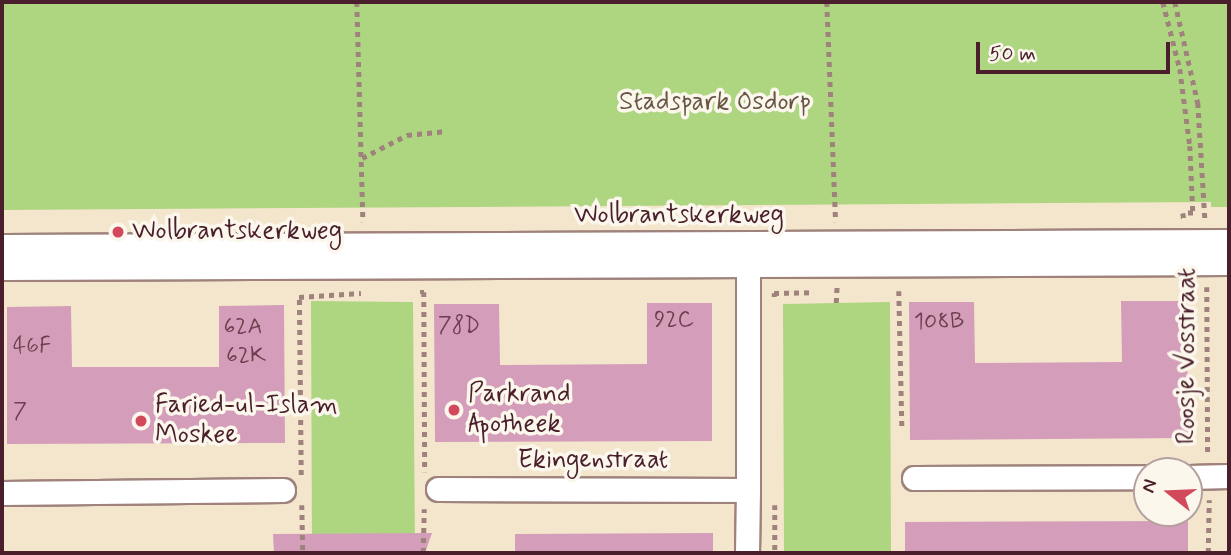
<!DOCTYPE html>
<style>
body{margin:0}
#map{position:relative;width:1231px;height:555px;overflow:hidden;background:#f4e6cd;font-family:Mynerve,sans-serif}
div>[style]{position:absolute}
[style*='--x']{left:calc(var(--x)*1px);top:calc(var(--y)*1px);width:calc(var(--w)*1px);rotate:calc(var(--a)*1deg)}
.green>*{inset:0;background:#aed680}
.building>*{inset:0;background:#d49eba}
.path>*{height:4.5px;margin-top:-2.25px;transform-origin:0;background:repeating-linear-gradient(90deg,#9f827c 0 5px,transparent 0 10px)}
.roads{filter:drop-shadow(2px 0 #9f827c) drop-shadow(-2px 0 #9f827c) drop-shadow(0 2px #9f827c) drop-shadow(0 -2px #9f827c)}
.minor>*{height:23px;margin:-11.5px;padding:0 11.5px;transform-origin:11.5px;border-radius:11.5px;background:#fff}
.dots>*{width:19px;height:19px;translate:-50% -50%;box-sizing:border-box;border:4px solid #fbf7ec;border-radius:50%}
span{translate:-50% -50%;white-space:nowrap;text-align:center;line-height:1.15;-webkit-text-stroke:7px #fbf7ec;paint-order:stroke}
.number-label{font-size:23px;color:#6c3f4f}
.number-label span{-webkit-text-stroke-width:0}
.park-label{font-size:26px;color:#685644}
.street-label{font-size:26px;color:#4a1f2b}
.poi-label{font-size:26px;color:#4a1f2b}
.left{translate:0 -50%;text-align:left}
.frame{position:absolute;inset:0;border:4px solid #4a1f2b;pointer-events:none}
.north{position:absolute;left:1133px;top:457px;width:70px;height:70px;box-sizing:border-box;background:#fbf7ec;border:2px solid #b4a19f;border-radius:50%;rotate:288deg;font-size:19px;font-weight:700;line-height:28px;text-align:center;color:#4a1f2b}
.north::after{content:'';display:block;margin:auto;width:24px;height:32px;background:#d1495b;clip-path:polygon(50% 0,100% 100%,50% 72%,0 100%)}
.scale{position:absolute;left:976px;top:42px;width:194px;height:32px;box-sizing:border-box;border:4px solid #4a1f2b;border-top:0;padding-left:9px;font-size:21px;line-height:24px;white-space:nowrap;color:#4a1f2b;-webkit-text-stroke:5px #fbf7ec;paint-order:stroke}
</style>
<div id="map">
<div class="green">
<i style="clip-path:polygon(2px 2px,1229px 2px,1229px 207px,1211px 207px,1211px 202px,2px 210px)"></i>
<i style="clip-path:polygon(311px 301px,413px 302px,415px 553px,312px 553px)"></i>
<i style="clip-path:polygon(890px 302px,891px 553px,784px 553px,783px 304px)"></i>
</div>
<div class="building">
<i style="clip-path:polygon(1121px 301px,1187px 301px,1188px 438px,910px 440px,909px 302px,974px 302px,975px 363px,1122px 362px)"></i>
<i style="clip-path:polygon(647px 303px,712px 303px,712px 441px,435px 442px,434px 304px,499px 304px,500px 365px,647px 364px)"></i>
<i style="clip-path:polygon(284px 305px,285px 443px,7px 444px,7px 307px,71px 306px,72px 367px,219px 367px,219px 306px)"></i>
<i style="clip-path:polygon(1188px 521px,1188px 553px,905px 553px,905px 522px)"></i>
<i style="clip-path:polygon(432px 533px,425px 553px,274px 553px,273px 534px)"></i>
<i style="clip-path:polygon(713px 533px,713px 553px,515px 553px,515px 534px)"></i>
</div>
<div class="path">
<i style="--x:357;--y:2;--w:220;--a:88.4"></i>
<i style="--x:827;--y:2;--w:220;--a:87.7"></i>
<i style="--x:1163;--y:2;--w:69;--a:75.8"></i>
<i style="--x:1180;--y:69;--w:78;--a:82.6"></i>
<i style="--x:1190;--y:146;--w:67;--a:87.4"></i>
<i style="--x:1193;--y:213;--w:10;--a:180"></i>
<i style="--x:1183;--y:213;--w:7;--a:82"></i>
<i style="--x:1175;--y:2;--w:104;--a:77.2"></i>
<i style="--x:1198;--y:103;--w:115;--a:86.5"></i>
<i style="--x:362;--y:158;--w:51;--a:-27.1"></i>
<i style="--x:407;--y:135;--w:40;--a:-5.7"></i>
<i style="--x:1207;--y:287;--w:166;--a:89.7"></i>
<i style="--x:899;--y:291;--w:137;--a:88.7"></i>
<i style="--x:420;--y:292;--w:4;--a:0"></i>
<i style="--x:424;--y:292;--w:180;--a:89.7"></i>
<i style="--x:774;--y:297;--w:4;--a:-90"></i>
<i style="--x:774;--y:293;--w:39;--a:-1"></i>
<i style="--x:836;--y:303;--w:17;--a:-87"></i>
<i style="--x:301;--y:475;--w:178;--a:-90.6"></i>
<i style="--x:299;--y:297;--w:62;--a:-3.7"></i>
<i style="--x:302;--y:505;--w:48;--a:88.8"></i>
<i style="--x:775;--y:505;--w:48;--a:90"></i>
<i style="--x:423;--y:553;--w:44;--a:-88.7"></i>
<i style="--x:1208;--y:553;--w:53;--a:-88.9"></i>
</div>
<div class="roads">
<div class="minor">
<i style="--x:2;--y:246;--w:1227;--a:-0.23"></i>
<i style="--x:2;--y:268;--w:1227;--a:-0.23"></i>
<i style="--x:1189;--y:477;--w:40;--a:-1.4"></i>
<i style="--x:914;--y:478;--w:233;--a:-0.2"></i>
<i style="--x:438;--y:489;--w:310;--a:0.2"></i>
<i style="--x:748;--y:490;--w:63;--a:90.9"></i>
<i style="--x:748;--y:490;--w:238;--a:-90"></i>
<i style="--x:2;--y:493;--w:281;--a:-0.6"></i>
</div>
</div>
<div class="dots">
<i style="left:118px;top:232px;background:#d1495b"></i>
<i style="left:454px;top:410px;background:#d1495b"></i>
<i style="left:141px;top:421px;background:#d1495b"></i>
</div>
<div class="number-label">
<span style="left:674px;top:320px">92C</span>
<span style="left:939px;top:322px">108B</span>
<span style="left:459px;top:326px">78D</span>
<span style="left:243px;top:327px">62A</span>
<span style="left:32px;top:346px">46F</span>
<span style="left:246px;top:356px">62K</span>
<span style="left:20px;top:412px">7</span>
</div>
<div class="park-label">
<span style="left:715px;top:103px">Stadspark Osdorp</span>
</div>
<div class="street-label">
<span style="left:679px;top:216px">Wolbrantskerkweg</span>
<span style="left:1188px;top:356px;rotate:-90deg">Roosje Vosstraat</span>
<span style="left:593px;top:461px">Ekingenstraat</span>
</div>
<div class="poi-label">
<span class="left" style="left:132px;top:232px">Wolbrantskerkweg</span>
<span class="left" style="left:468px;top:410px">Parkrand<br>Apotheek</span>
<span class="left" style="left:155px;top:421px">Faried-ul-Islam<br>Moskee</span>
</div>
<div class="frame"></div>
<div class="north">N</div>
<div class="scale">50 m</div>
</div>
